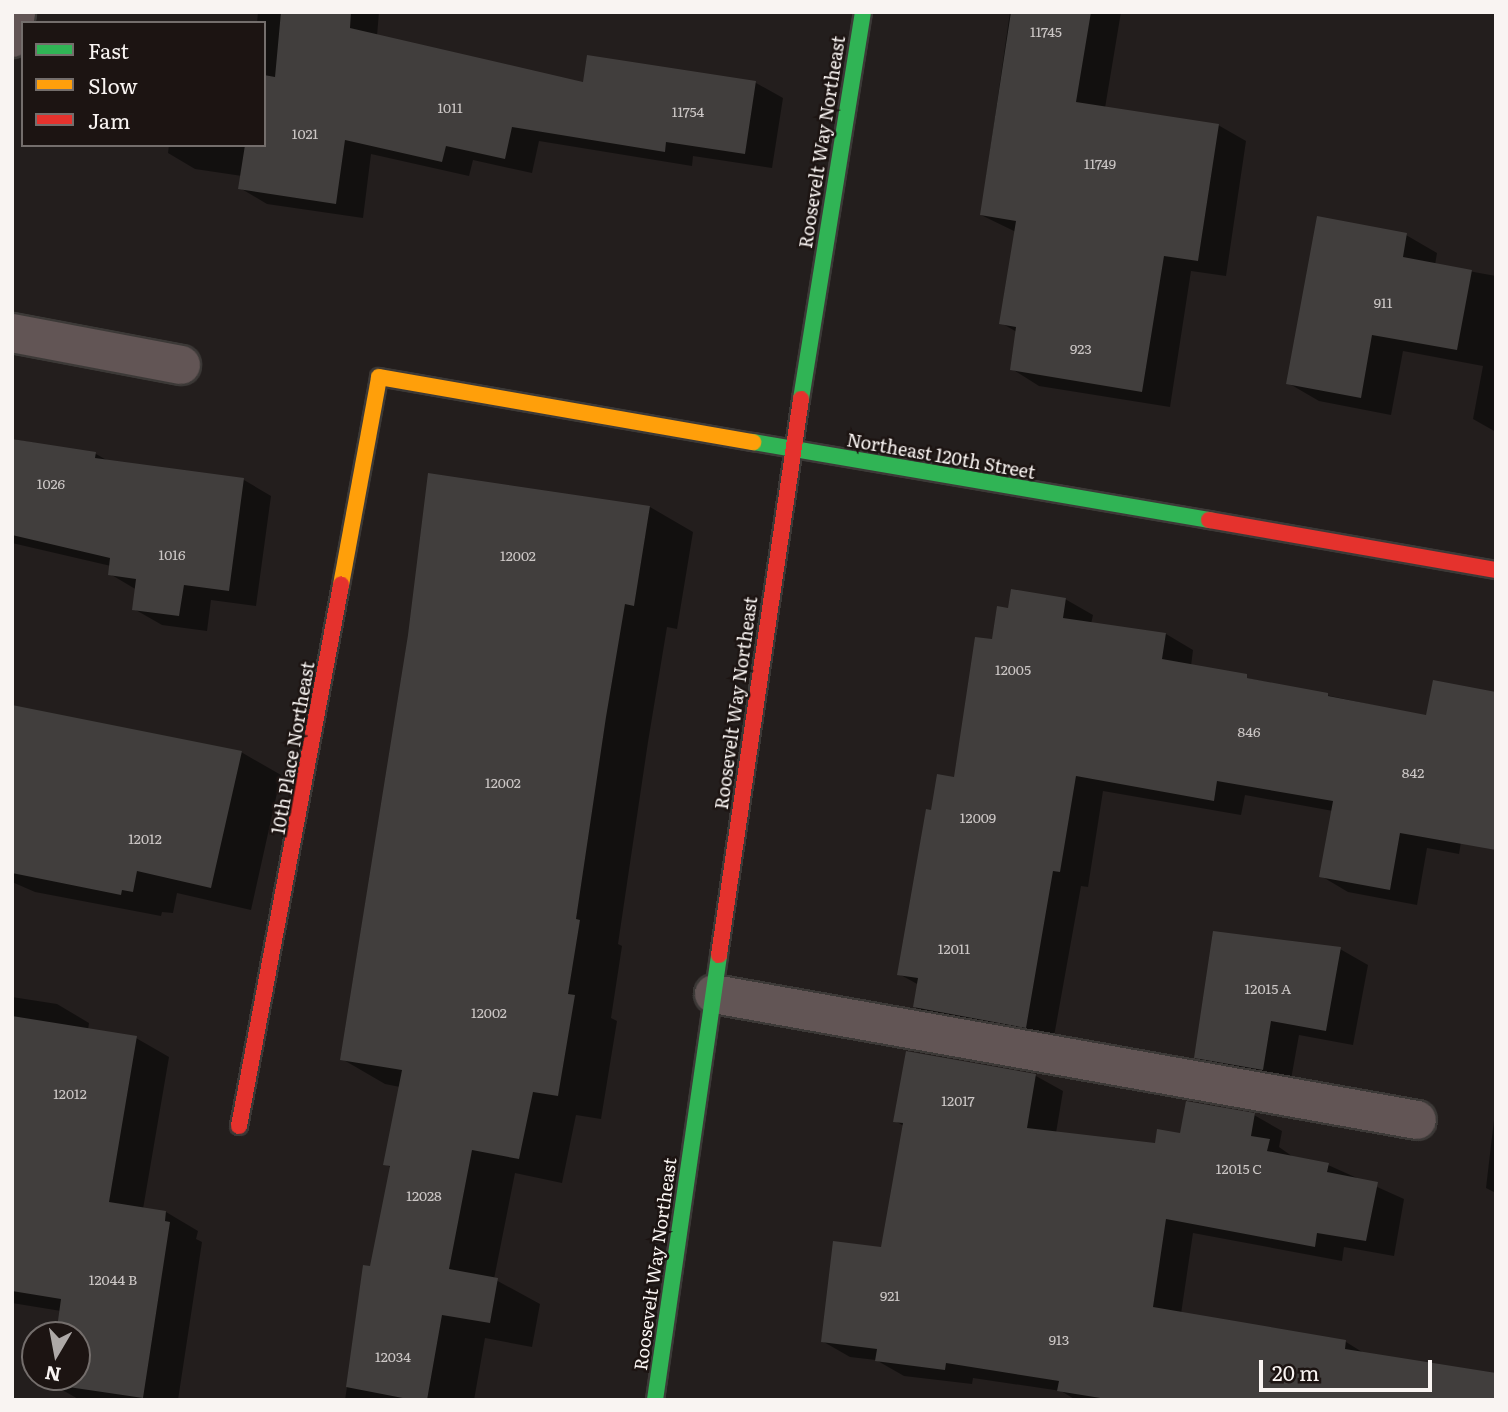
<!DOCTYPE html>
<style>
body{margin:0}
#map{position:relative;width:1508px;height:1412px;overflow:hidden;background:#231e1d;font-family:Literata,serif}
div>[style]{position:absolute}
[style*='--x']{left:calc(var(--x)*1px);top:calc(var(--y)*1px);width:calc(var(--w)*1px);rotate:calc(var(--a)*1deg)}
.shadow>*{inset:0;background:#0007}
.building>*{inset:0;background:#413e3d}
.roads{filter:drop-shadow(2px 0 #3c3937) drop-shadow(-2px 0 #3c3937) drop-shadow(0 2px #3c3937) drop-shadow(0 -2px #3c3937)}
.street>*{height:38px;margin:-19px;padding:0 19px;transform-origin:19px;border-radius:19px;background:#625555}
.fast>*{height:16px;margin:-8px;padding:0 8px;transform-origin:8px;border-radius:8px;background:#30b455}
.slow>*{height:16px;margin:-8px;padding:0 8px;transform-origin:8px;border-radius:8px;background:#ff9f0a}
.jam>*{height:16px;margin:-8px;padding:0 8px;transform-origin:8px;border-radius:8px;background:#e5322d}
span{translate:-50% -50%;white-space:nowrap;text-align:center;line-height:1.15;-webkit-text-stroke:5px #1c1412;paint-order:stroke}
.number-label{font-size:14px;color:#cbc6c5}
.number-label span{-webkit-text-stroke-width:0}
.street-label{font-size:18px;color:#f9f4f2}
.frame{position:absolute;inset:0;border:14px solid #f9f4f2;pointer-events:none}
.legend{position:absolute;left:21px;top:21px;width:245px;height:126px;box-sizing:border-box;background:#1c1412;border:2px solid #746e6c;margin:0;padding:9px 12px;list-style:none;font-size:21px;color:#f9f4f2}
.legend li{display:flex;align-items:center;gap:14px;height:35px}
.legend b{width:35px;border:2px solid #746e6c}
.north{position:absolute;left:21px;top:1321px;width:70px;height:70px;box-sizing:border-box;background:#1c1412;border:2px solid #746e6c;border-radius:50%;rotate:190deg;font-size:19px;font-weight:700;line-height:28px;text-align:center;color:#f9f4f2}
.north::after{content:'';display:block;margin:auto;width:24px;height:32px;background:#aea9a7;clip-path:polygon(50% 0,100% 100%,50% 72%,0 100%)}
.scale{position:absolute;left:1259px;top:1360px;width:173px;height:32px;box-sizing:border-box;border:4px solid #f9f4f2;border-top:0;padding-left:9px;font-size:21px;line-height:24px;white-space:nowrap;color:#f9f4f2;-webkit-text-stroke:5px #1c1412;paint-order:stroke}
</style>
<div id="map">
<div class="shadow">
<i style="clip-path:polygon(258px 12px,379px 12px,377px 36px,584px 84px,589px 57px,756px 83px,783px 98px,772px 168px,693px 156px,692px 166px,539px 141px,532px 173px,473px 160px,469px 176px,371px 154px,363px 218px,267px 204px,240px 188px,242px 176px,195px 169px,168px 153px,169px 145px,264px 145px,264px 23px,257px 23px)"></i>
<i style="clip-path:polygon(1010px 12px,1121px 12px,1105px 108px,1218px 125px,1246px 141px,1226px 276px,1191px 271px,1170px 407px,1039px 386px,1012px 369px,1017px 332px,1001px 323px,1016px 232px,981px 215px)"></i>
<i style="clip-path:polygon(1406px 235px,1437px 253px,1435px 265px,1496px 276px,1496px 432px,1473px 419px,1483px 366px,1403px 351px,1391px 415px,1319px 401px,1288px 383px)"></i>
<i style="clip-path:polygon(12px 439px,96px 454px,110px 462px,244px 480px,271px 496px,256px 606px,211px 600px,207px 631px,162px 625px,134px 609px,137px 590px,110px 574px,111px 566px,12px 543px)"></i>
<i style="clip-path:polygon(429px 475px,650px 507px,693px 532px,677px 629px,667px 627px,648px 742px,618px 944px,622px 946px,611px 1018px,617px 1021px,601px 1119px,576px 1115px,562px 1183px,515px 1173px,494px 1279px,540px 1304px,532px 1347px,485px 1338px,474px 1400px,345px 1400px,365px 1267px,372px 1268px,392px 1168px,385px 1164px,400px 1087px,385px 1084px,342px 1059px,410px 635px)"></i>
<i style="clip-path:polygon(1065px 599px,1093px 615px,1091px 624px,1166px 634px,1193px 650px,1191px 666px,1428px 717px,1463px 830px,1459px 854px,1427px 848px,1417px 905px,1348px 892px,1321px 876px,1333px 811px,1245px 795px,1241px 815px,1103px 791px,1088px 887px,1081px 886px,1053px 1042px,942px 1022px,915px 1007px,919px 985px,899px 974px,932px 812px,955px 779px,993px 641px,1010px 610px)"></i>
<i style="clip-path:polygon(12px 707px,241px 752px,281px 775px,251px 910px,177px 893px,173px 913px,162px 912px,161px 916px,35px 892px,12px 882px)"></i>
<i style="clip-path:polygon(1340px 949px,1368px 965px,1353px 1045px,1299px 1035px,1290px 1085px,1224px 1073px,1196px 1057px)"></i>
<i style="clip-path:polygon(12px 997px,57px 1004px,89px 1023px,88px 1030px,136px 1038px,169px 1057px,143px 1209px,166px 1212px,198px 1231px,196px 1239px,202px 1242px,178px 1400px,80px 1400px,50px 1383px,51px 1377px,77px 1377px,77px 1335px,57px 1335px,61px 1311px,12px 1303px)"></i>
<i style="clip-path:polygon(1036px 1076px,1063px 1091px,1056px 1133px,1156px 1145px,1254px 1115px,1282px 1131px,1279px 1147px,1296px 1159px,1328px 1165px,1404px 1199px,1394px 1256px,1344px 1247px,1342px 1261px,1193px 1233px,1181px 1314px,1346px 1342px,1367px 1355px,1496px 1375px,1496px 1400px,1076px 1400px,1061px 1391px,973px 1378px,972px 1384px,904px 1376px,876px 1360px,850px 1357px,822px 1341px,882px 1249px,904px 1126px,895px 1121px)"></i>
<i style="clip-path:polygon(1496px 1103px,1496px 1193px,1486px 1188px)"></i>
</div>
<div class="building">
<i style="clip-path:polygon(281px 12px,351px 12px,350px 28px,583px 82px,587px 55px,756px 81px,745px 154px,666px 142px,665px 152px,512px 127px,505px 159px,446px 146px,442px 162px,345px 140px,336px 204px,238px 189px,245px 145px,264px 145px,264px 75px,275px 77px)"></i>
<i style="clip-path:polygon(1011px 12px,1091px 12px,1076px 102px,1219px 124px,1198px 261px,1164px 256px,1142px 392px,1010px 370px,1016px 327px,999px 324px,1016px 221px,980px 215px)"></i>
<i style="clip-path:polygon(1317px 216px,1407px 233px,1403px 257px,1472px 270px,1457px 350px,1372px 335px,1361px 398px,1286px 384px)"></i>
<i style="clip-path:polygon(12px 439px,96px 452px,95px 458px,244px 478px,229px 591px,184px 585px,179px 616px,132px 610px,136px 579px,108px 575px,110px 558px,12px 535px)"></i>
<i style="clip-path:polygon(428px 473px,650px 506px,634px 606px,625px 604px,606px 717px,576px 919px,580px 920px,568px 994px,575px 995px,558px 1096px,533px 1092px,519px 1159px,472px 1150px,449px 1269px,498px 1278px,490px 1323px,442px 1315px,427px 1400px,413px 1400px,346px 1387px,363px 1265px,370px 1266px,390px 1166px,383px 1165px,402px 1070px,340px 1060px,408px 635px)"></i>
<i style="clip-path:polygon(1011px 589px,1066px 598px,1063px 618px,1166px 633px,1162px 659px,1247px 674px,1247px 678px,1328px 693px,1328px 696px,1426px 715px,1433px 680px,1496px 692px,1496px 850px,1400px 833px,1390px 890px,1319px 877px,1333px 801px,1217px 781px,1214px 801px,1076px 776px,1060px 872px,1053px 871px,1026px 1028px,913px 1007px,918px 978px,897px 975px,926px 809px,931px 810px,937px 774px,954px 777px,975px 637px,992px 639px,997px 606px,1008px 608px)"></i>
<i style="clip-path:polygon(12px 705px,242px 751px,211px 888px,137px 871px,133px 892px,122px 890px,121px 895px,12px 873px)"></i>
<i style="clip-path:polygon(1213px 931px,1341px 947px,1326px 1031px,1271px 1021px,1263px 1070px,1194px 1058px)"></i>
<i style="clip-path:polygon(12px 1016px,137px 1036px,109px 1202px,166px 1211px,165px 1221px,170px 1222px,143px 1398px,48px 1384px,49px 1377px,77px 1377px,77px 1335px,56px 1335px,61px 1299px,12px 1291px)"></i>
<i style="clip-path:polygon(906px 1051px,1036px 1074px,1027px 1128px,1155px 1143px,1157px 1129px,1180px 1133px,1186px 1101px,1255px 1113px,1251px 1136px,1270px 1139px,1267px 1151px,1329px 1163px,1327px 1172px,1378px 1182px,1366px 1241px,1317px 1233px,1315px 1247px,1166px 1219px,1153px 1307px,1346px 1340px,1345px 1349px,1496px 1373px,1495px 1400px,1113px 1400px,1057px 1391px,1059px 1381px,946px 1363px,945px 1370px,875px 1361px,877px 1349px,821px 1342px,833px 1241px,881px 1247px,903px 1123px,893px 1122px)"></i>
</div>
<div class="roads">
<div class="street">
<i style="--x:12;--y:38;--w:26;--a:-81"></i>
<i style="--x:12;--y:333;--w:172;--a:10.7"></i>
<i style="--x:714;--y:994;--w:714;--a:10.16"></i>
</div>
<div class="fast">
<i style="--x:801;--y:399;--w:392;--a:-80.9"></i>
<i style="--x:753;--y:442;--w:463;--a:9.7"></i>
<i style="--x:655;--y:1400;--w:450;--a:-81.8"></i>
</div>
<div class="slow">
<i style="--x:341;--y:585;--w:211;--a:-79.6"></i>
<i style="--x:379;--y:377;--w:380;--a:9.9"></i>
</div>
<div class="jam">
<i style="--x:1209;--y:520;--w:291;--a:9.9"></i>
<i style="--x:719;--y:955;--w:562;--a:-81.61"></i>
<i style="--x:239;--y:1126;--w:551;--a:-79.32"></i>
</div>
</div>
<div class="number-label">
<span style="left:1046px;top:31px">11745</span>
<span style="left:450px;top:107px">1011</span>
<span style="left:688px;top:111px">11754</span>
<span style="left:305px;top:133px">1021</span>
<span style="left:1100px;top:163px">11749</span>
<span style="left:1383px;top:302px">911</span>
<span style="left:1081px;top:348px">923</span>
<span style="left:51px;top:483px">1026</span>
<span style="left:172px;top:554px">1016</span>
<span style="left:518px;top:555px">12002</span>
<span style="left:1013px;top:669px">12005</span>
<span style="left:1249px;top:731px">846</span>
<span style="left:1413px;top:772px">842</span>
<span style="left:503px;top:782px">12002</span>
<span style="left:978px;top:817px">12009</span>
<span style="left:145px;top:838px">12012</span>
<span style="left:954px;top:948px">12011</span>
<span style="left:1268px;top:988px">12015 A</span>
<span style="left:489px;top:1012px">12002</span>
<span style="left:70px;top:1093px">12012</span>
<span style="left:958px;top:1100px">12017</span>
<span style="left:1239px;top:1168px">12015 C</span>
<span style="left:424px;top:1195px">12028</span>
<span style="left:113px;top:1279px">12044 B</span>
<span style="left:890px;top:1295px">921</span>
<span style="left:1059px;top:1339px">913</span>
<span style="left:393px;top:1356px">12034</span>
</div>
<div class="street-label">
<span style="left:822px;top:142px;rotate:-81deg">Roosevelt Way Northeast</span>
<span style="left:941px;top:456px;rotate:10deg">Northeast 120th Street</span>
<span style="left:736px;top:703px;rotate:-82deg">Roosevelt Way Northeast</span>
<span style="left:293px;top:748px;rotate:-80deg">10th Place Northeast</span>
<span style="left:655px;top:1264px;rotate:-82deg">Roosevelt Way Northeast</span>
</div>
<div class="frame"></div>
<ul class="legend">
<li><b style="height:9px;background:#30b455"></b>Fast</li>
<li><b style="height:9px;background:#ff9f0a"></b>Slow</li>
<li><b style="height:9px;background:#e5322d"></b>Jam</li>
</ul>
<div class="north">N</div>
<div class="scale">20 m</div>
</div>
